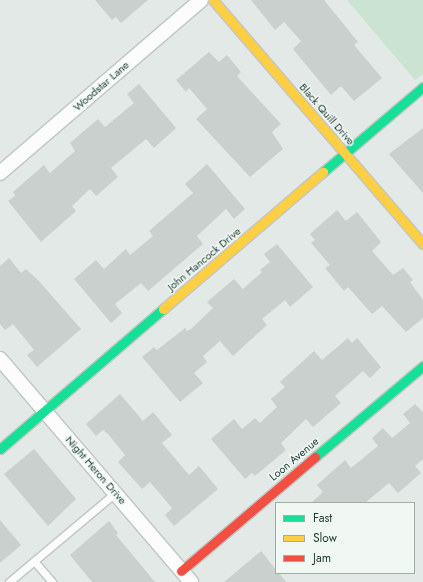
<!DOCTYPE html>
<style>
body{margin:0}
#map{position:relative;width:423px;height:582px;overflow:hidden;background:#e3e9e6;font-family:Jost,sans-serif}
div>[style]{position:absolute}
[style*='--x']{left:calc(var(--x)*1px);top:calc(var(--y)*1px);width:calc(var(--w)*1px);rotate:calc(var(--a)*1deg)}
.green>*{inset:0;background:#cbe4d1}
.building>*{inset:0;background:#cad0cd}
.roads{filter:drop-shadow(1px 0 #c0c6c3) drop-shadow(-1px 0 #c0c6c3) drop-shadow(0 1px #c0c6c3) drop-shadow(0 -1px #c0c6c3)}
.lane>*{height:7px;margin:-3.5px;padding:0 3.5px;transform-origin:3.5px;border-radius:3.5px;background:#fbfcfb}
.street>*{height:14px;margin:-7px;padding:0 7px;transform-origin:7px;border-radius:7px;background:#fbfcfb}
.fast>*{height:9px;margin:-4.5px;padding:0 4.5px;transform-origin:4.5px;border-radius:4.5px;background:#16e098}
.slow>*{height:9px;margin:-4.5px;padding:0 4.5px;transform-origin:4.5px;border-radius:4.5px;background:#ffcf43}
.jam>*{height:9px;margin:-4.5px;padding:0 4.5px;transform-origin:4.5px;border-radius:4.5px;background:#f24e42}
span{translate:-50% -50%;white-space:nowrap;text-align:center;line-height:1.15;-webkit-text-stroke:3px #f1f8f4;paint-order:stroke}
.street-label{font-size:11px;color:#203e33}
.legend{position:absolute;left:275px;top:502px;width:140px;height:72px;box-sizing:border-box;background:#f1f8f4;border:1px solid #9daea7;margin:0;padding:5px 7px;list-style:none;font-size:12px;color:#203e33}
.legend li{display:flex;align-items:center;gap:8px;height:20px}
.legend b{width:20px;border:1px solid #9daea7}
</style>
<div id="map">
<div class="green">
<i style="clip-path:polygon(347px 0,423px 0,423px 74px,415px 80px)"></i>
</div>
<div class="building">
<i style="clip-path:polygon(95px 0,148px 0,121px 23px,116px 17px,112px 20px)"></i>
<i style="clip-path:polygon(251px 0,324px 0,358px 42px,354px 45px,382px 78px,354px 101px,341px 86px,331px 95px,293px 49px,301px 41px,284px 22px,275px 30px)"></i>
<i style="clip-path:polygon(209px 52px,219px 62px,227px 55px,241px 72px,237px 76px,281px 124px,272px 132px,283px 149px,250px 177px,196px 119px,207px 109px,189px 88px,186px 92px,176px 80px)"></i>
<i style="clip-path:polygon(139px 84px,176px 128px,154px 148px,146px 139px,111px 168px,118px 177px,96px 196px,90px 189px,72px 206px,76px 211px,41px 242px,8px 201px,15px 196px,13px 192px,44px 165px,50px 173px,75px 151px,70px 143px,98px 119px,105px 127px,134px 103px,127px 94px)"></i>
<i style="clip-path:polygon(423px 128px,423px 193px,389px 154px)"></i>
<i style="clip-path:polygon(207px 164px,245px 209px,234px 219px,226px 209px,197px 236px,203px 244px,148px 291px,141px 283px,115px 304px,122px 313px,111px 323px,74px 279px,96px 260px,104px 269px,126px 249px,130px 255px,153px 236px,149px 231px,193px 193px,185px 184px)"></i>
<i style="clip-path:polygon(337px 210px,346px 221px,357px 212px,381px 242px,372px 251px,393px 275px,403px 268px,413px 280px,410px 282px,423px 300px,423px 318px,406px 332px,382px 306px,372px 314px,348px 287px,344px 291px,325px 268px,330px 265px,311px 243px,315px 240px,310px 234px)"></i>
<i style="clip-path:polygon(277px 244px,313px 287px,290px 307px,285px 300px,262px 319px,267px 325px,233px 356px,220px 341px,203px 356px,207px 362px,194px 373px,203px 383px,180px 402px,142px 357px,154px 347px,157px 350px,185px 328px,187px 331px,191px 329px,213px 308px,207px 302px,234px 279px,243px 289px,262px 272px,260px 270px,270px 262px,264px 254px)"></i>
<i style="clip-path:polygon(9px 258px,21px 273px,26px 269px,38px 280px,81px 329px,37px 367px,27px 355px,34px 350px,13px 324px,5px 330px,0 324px,0 266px)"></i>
<i style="clip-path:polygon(348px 338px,352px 343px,357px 338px,381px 367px,370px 378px,363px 371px,335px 396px,341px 403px,313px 427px,306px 419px,281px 443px,286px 450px,255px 476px,252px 473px,245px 479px,211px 439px,234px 419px,242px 429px,255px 418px,260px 423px,277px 407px,271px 399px,285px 387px,280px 382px,314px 351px,322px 360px)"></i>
<i style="clip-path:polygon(120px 394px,143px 421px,153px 412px,172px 435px,162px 443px,189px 475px,199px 466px,218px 489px,174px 526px,165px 515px,172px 508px,150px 482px,142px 489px,118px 462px,125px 455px,108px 434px,103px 430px,96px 436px,86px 424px)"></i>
<i style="clip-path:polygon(415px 404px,423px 412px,423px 459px,415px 466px,421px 473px,398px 493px,389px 483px,365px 503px,311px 503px,323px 492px,317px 485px,345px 460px,351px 468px,378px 446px,372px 438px,383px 428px,392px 438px,410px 423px,403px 414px)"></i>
<i style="clip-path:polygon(34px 449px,76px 499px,48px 526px,4px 474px)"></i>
<i style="clip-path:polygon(0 520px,21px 545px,0 563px)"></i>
<i style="clip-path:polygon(109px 521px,118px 533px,116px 535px,155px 582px,92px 582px,70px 555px)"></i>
<i style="clip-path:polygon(261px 551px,286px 582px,224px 582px)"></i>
</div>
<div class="roads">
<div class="lane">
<i style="--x:34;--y:561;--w:28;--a:49"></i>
<i style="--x:9;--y:582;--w:138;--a:-40"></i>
</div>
<div class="street">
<i style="--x:0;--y:173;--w:265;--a:-40.7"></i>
<i style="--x:0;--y:359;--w:294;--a:49.4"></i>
</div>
<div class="fast">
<i style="--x:323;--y:172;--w:131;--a:-40.4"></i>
<i style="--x:0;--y:449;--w:215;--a:-40.7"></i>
<i style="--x:315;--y:457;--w:141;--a:-40.1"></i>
</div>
<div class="slow">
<i style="--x:213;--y:0;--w:322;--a:49.3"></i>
<i style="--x:163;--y:309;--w:211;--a:-40.6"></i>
</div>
<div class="jam">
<i style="--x:181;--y:571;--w:176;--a:-40.4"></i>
</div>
</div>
<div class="street-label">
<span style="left:101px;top:86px;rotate:-41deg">Woodstar Lane</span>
<span style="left:327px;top:114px;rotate:49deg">Black Quill Drive</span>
<span style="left:204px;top:259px;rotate:-40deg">John Hancock Drive</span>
<span style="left:294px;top:459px;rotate:-40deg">Loon Avenue</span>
<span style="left:96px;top:470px;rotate:49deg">Night Heron Drive</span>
</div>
<ul class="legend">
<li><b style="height:5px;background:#16e098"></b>Fast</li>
<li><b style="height:5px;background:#ffcf43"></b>Slow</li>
<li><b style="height:5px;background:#f24e42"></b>Jam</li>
</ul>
</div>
